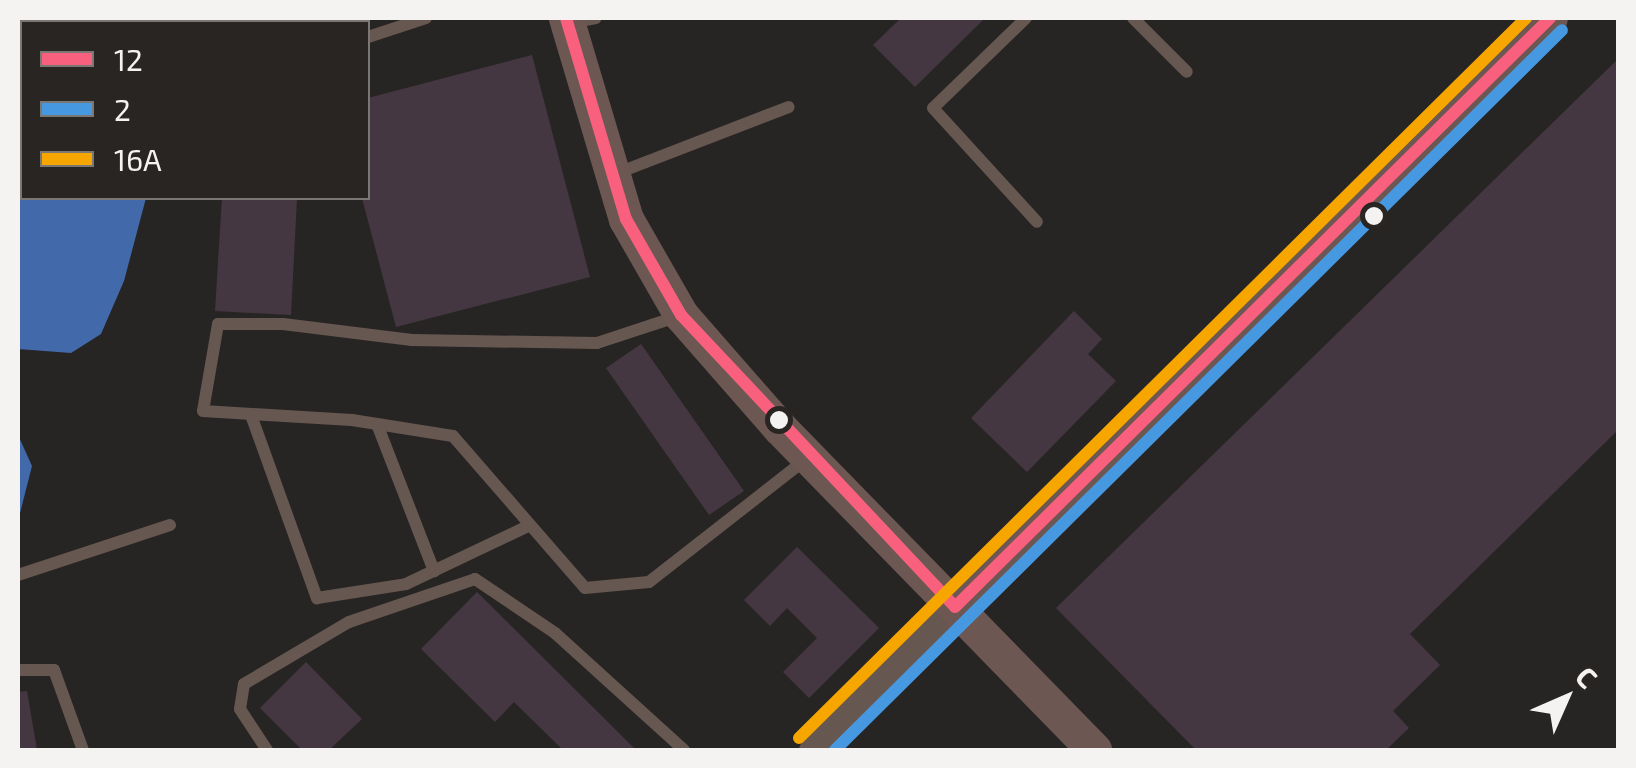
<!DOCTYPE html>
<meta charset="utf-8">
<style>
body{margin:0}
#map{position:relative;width:1636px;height:768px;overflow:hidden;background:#272523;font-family:"Exo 2",sans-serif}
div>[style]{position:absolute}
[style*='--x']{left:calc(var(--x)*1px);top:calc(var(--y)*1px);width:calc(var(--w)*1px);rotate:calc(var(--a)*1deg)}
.water>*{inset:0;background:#4269a9}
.building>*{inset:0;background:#453741}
.lane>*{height:12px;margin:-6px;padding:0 6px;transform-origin:6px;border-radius:6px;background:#675751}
.street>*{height:25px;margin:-12.5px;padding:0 12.5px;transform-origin:12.5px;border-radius:12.5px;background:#675751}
.secondary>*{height:35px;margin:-17.5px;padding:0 17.5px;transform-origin:17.5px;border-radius:17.5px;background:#6c5752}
.bus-1>*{height:12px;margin:-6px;padding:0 6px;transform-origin:6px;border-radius:6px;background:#f8607d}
.bus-2>*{height:12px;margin:-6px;padding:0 6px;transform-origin:6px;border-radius:6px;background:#4699e1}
.bus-3>*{height:12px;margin:-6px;padding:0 6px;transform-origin:6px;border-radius:6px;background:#f7a600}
.dots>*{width:28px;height:28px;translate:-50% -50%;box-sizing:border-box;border:5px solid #282522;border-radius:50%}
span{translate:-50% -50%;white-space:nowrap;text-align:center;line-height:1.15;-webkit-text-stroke:10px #282522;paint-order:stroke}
.frame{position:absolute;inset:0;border:20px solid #f5f3f1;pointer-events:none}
.legend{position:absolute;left:20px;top:20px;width:350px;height:180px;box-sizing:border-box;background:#282522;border:2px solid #7a7775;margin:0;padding:12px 18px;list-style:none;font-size:30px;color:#f5f3f1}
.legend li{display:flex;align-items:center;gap:20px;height:50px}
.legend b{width:50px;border:2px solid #7a7775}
.north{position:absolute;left:1516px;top:648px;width:100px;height:100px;-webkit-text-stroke:8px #282522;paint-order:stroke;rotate:45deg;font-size:28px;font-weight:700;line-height:40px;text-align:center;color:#f5f3f1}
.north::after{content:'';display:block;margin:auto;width:35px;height:45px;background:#f5f3f1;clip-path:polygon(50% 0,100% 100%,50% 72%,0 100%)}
</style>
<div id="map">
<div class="water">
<i style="clip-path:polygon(18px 18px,106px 22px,22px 22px,22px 198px,146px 198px,124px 281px,101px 334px,71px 353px,18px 349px)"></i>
<i style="clip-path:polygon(18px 435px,32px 466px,18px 521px)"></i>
</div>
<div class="building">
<i style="clip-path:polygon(901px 18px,985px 18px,915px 87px,873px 45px)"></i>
<i style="clip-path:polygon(532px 55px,590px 277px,396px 327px,362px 198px,368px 198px,368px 98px)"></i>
<i style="clip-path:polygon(1618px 59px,1618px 430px,1410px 634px,1440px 665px,1393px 711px,1409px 728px,1386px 750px,1196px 750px,1056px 608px)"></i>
<i style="clip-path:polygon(222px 198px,297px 198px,291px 315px,215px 311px)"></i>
<i style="clip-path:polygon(1074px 311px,1102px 339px,1088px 354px,1116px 381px,1027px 472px,971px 418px)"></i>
<i style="clip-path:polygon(641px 344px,744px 491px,709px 515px,606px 368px)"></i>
<i style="clip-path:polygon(797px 547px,879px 628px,809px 698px,783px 672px,817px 638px,787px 608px,770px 626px,744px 600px)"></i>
<i style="clip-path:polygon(477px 592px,480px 595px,636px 750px,563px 750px,514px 702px,495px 722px,421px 649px)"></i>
<i style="clip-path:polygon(306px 662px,362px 719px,329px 750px,302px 750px,260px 708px)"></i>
<i style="clip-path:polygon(27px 691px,37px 750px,18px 750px,18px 692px)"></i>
</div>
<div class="lane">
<i style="--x:1026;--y:18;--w:129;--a:135.9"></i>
<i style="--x:933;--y:108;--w:154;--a:47.6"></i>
<i style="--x:1133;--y:18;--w:76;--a:45"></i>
<i style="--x:570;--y:23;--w:26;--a:-11"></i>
<i style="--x:368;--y:37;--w:61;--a:-18.1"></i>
<i style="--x:615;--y:174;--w:186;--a:-21.1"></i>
<i style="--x:679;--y:316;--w:86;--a:161.8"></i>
<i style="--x:597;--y:343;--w:185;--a:-179.1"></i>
<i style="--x:412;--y:340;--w:130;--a:-172.9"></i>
<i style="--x:283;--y:324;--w:65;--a:180"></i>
<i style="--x:218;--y:324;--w:88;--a:99.8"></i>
<i style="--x:203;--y:411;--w:149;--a:3.5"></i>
<i style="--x:352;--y:420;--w:102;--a:9"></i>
<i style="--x:453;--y:436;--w:201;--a:49"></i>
<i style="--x:585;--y:588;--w:64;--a:-5.4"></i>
<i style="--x:649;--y:582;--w:198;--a:-38"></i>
<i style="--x:251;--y:415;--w:195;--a:70.2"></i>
<i style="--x:317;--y:598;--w:90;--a:-8.9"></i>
<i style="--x:406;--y:584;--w:137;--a:-25.4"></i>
<i style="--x:377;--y:424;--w:158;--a:68.8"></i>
<i style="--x:18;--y:575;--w:160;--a:-18.2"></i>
<i style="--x:18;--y:670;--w:36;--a:0"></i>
<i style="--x:54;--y:670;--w:85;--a:70.1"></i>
<i style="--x:267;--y:750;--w:49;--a:-123.4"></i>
<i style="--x:240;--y:709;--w:25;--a:-81"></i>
<i style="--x:244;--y:684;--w:122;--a:-30.6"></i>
<i style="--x:349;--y:622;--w:133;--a:-18.8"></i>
<i style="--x:475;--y:579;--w:97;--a:34"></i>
<i style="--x:555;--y:633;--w:174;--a:42.2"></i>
</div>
<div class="street">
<i style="--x:811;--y:750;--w:203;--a:-44.8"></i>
</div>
<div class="secondary">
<i style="--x:566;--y:18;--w:210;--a:73.4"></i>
<i style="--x:626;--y:219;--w:111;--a:60.2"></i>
<i style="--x:681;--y:315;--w:150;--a:48.8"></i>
<i style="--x:780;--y:428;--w:450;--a:45.7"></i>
<i style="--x:955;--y:607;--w:837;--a:-44.71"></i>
</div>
<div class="bus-1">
<i style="--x:566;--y:18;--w:210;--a:73.4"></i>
<i style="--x:626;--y:219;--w:111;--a:60.2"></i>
<i style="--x:681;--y:315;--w:400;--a:46.8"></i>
<i style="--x:955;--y:607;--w:837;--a:-44.71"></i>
</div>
<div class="bus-2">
<i style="--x:835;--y:750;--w:1023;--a:-44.72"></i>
</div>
<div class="bus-3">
<i style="--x:799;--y:738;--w:1023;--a:-44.72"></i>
</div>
<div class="dots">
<i style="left:1374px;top:216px;background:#f5f3f1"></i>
<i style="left:779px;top:420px;background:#f5f3f1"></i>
</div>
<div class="frame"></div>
<ul class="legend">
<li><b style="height:12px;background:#f8607d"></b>12</li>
<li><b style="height:12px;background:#4699e1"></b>2</li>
<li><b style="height:12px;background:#f7a600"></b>16А</li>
</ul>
<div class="north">С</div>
</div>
